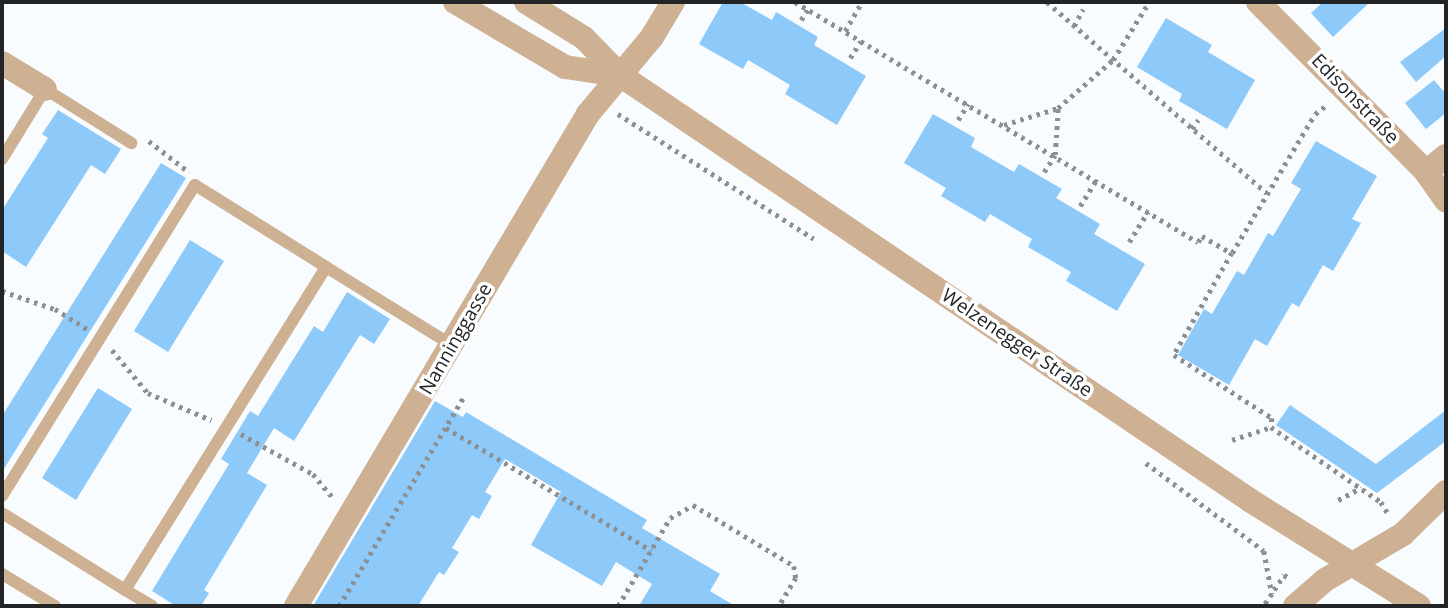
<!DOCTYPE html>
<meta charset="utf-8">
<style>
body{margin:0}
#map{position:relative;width:1448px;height:608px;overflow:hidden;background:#f8fcff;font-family:"Open Sans",sans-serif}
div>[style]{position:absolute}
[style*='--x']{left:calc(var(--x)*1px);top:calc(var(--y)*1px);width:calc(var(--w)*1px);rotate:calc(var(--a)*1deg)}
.building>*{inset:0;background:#8dc9f9}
.path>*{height:4.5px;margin-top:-2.25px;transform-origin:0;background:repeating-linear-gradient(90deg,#8d9093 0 3.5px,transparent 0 8.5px)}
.service>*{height:12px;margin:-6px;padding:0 6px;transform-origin:6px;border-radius:6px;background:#ceb093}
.minor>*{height:24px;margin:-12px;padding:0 12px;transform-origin:12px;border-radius:12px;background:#ceb093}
span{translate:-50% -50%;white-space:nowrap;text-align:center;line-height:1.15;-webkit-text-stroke:7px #fff;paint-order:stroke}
.street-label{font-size:19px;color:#222426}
.frame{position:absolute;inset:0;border:4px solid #222426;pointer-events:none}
</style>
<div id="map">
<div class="building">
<i style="clip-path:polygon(723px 2px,740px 2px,772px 20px,776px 12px,818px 37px,814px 45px,866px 76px,837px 125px,785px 94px,790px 85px,748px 60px,743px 69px,699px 44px)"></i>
<i style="clip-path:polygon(1323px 2px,1370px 2px,1333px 37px,1311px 13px)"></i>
<i style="clip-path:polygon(1166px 18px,1212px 45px,1208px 52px,1255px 80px,1227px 129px,1179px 101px,1182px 94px,1137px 67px)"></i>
<i style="clip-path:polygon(1446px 28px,1446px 56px,1416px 82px,1400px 62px)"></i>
<i style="clip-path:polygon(1434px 80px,1446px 94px,1446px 113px,1426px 129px,1405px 103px)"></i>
<i style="clip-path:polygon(58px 110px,121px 149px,105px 174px,91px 165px,26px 267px,2px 251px,2px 210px,48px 138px,42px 134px)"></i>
<i style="clip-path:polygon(933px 114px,975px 138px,971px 147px,1014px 172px,1019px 164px,1062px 189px,1056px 198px,1100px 224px,1094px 234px,1145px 264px,1117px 311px,1066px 281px,1071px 272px,1028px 247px,1032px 239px,990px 214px,985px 222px,941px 196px,946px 188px,904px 163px)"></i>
<i style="clip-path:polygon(1316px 141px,1377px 176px,1352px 219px,1361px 223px,1333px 271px,1323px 265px,1299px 307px,1292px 303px,1267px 346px,1255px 339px,1229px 385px,1178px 355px,1204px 309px,1212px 314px,1237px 271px,1244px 275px,1268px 233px,1273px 236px,1301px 189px,1291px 183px)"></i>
<i style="clip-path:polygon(161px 163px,186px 178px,2px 472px,2px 416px)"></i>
<i style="clip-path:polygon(190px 240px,224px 261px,168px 352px,134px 331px)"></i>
<i style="clip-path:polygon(347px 292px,390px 319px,374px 344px,360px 335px,294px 441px,274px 428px,247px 473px,267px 485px,204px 590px,209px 593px,201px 606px,176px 606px,152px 591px,229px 464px,221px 459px,250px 411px,258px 416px,314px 326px,323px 332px)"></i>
<i style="clip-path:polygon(98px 388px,132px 409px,76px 500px,42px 478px)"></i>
<i style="clip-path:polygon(435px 401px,463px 417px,466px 412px,647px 520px,642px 528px,720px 574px,710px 591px,735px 606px,639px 606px,652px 584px,616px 562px,602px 586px,531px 545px,561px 492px,505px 459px,485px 492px,492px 496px,479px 519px,472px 515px,452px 548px,459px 552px,444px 575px,439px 572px,418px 606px,313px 606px)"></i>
<i style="clip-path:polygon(1290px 405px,1376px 464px,1446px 410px,1446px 441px,1377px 493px,1276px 425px)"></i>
</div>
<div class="path">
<i style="--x:795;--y:2;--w:469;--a:30.8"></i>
<i style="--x:1198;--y:242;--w:7;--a:-56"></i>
<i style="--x:1202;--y:236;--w:34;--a:30"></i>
<i style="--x:1232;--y:253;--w:162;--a:-59.2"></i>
<i style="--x:1315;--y:114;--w:16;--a:-38"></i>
<i style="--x:1047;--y:2;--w:291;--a:41"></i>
<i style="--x:801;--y:20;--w:13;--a:-58"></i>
<i style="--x:1074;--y:26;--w:19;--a:-62"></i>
<i style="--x:845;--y:31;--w:34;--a:-60"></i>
<i style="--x:850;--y:58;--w:20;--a:-57"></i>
<i style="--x:618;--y:114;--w:232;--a:32.5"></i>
<i style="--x:958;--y:120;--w:19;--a:-58"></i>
<i style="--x:1004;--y:125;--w:57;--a:-17.5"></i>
<i style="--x:1058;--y:108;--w:73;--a:-41.1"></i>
<i style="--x:1113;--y:60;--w:68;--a:-58.2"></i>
<i style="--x:1192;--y:129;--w:11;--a:-56"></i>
<i style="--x:149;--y:141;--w:51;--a:37.8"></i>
<i style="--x:1044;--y:172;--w:20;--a:-57"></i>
<i style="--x:1055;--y:155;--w:47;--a:-86.3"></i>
<i style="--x:1080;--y:206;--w:31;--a:-58"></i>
<i style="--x:1129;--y:242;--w:36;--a:-58"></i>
<i style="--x:1232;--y:253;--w:117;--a:119.6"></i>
<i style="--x:1174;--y:355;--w:117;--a:32.7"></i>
<i style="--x:1272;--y:418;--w:9;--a:96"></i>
<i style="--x:1271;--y:427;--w:133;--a:34.3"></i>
<i style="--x:1381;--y:502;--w:12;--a:59"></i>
<i style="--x:2;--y:291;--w:56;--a:18.8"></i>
<i style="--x:55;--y:309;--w:38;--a:32"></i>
<i style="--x:112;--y:350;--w:56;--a:50.1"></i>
<i style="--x:148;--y:393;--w:69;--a:23.2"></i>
<i style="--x:446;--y:428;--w:239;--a:30.8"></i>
<i style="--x:241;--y:434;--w:82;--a:29.1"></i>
<i style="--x:313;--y:474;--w:31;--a:50"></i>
<i style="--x:1232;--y:440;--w:41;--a:-18.4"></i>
<i style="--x:1146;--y:463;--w:147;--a:36.7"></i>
<i style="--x:1264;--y:551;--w:44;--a:79.5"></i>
<i style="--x:1272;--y:594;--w:14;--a:124"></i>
<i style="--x:1338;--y:500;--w:26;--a:-28"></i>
<i style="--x:1274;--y:590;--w:18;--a:-56"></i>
<i style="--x:1284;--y:575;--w:8;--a:30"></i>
<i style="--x:339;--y:606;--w:242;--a:-59.2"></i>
<i style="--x:618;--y:606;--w:102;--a:-59.4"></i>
<i style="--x:670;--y:518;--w:26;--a:-29"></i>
<i style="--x:693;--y:505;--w:118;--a:31.1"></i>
<i style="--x:794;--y:566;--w:12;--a:81"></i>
<i style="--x:796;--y:578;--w:33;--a:121"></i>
</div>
<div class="service">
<i style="--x:2;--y:159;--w:82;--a:-58.4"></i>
<i style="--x:45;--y:89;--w:102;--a:32.1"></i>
<i style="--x:2;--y:496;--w:366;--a:-58.2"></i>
<i style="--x:195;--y:185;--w:155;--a:32"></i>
<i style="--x:2;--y:513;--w:145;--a:32"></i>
<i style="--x:2;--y:574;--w:62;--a:31.1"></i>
<i style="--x:152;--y:606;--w:31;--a:-149"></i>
<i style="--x:125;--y:590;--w:380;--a:-58.1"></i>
<i style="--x:326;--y:267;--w:148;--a:31.8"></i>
</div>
<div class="minor">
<i style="--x:455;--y:2;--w:128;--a:30.6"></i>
<i style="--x:565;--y:67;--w:56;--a:8.3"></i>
<i style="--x:526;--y:2;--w:68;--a:31.8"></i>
<i style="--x:584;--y:38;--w:52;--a:45.8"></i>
<i style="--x:620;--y:75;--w:761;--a:34.02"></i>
<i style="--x:1251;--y:501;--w:198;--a:32"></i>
<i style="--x:1258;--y:2;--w:239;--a:45.3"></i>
<i style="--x:1426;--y:172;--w:35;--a:55"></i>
<i style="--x:2;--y:63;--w:50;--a:31.2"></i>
<i style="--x:1426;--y:172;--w:26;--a:-39"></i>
<i style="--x:296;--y:606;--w:572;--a:-59.31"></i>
<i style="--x:588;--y:114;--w:100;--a:-50.3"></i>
<i style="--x:652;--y:37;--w:41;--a:-59"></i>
<i style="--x:1295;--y:606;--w:40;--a:-41"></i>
<i style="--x:1325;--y:580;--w:91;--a:-30.5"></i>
<i style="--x:1403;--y:534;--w:60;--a:-44.3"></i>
</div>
<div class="street-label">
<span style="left:1355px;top:99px;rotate:46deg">Edisonstraße</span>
<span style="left:456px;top:339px;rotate:-60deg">Nanninggasse</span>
<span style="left:1017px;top:343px;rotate:34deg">Welzenegger Straße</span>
</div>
<div class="frame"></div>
</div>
